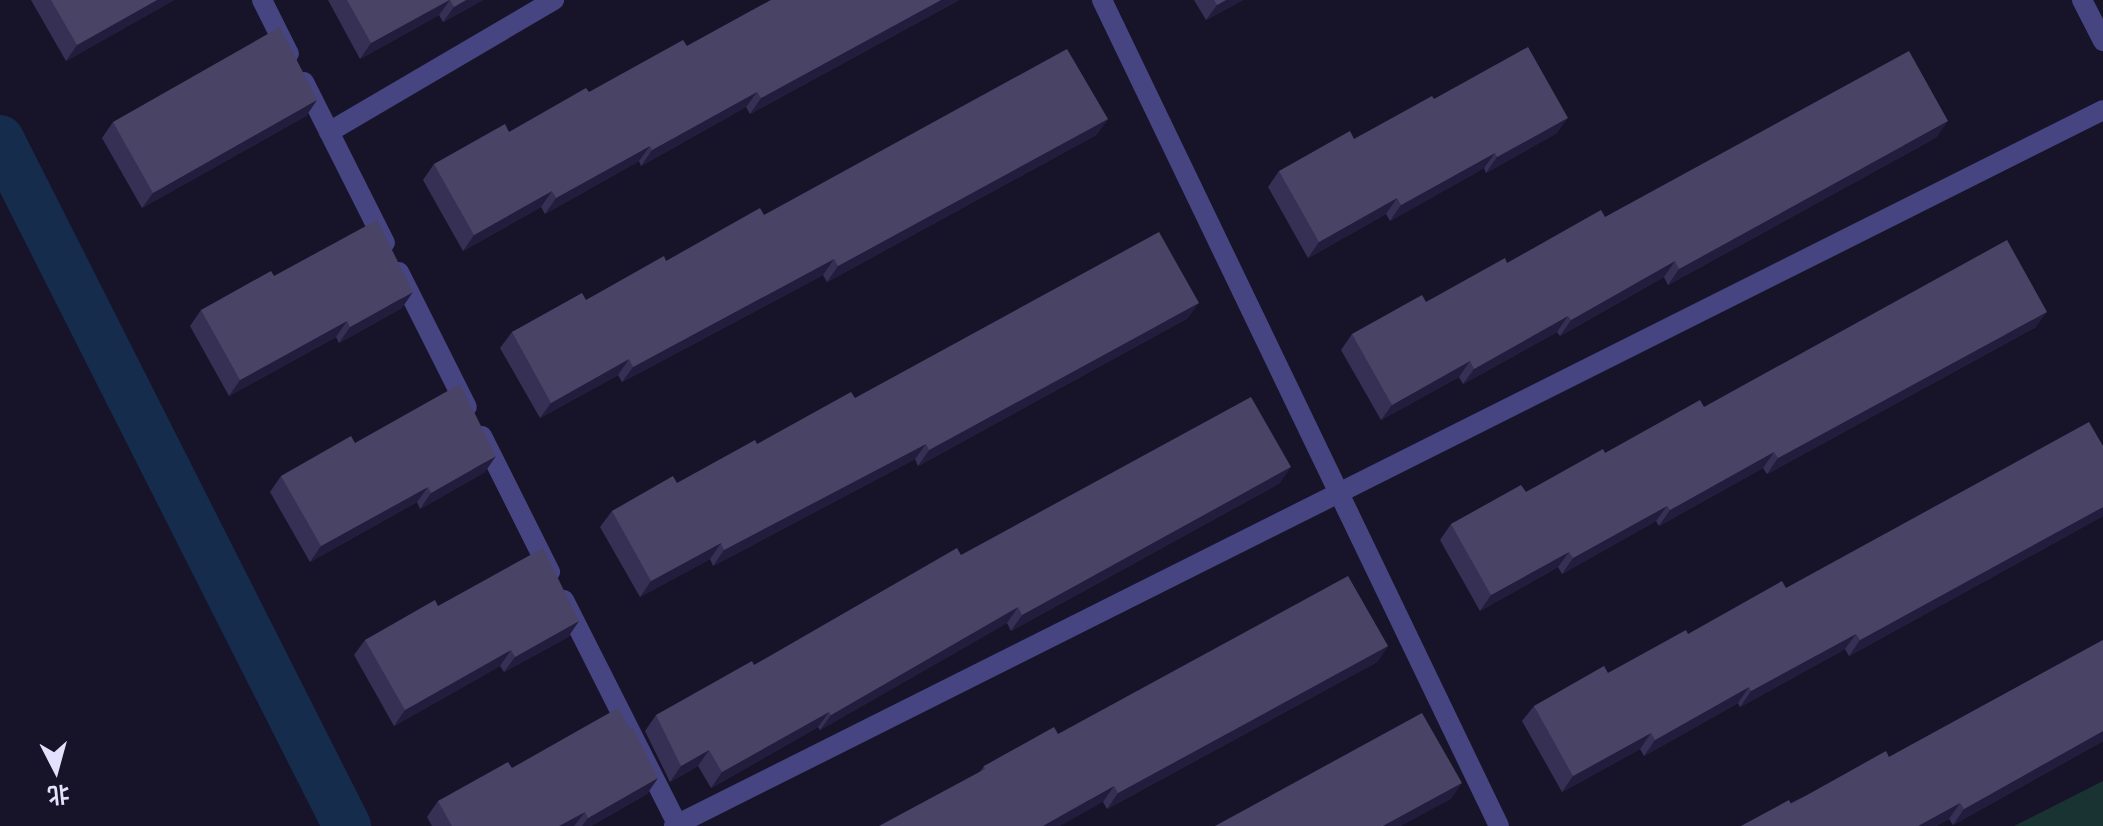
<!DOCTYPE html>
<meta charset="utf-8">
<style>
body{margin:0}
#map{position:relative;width:2103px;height:826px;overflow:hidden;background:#171429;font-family:"Fira Sans Condensed","Noto Sans SC",sans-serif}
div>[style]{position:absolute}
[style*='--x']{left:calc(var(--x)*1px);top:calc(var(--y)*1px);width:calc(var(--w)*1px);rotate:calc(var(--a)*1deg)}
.green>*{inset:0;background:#183331}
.canal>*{height:48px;margin:-24px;padding:0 24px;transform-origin:24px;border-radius:24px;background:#162c4c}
.minor>*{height:20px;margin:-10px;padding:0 10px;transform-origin:10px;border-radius:10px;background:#464582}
.wall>*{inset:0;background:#363055}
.shaded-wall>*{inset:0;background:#221d3c}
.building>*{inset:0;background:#494366}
span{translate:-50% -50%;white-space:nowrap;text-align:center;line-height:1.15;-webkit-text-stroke:8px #171429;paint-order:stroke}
.north{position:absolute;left:16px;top:730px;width:80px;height:80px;-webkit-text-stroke:6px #171429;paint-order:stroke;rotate:174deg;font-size:22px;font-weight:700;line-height:32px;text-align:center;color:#e3e1fb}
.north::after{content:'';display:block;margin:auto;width:28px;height:36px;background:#e3e1fb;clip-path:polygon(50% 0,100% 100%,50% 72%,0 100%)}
</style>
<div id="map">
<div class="green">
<i style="clip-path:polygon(2103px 781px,2103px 826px,2014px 826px)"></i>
</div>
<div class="canal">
<i style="--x:0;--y:139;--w:770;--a:63.2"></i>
</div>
<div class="minor">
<i style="--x:262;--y:0;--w:60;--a:63.4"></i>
<i style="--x:1102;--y:0;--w:916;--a:64.33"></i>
<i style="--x:2082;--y:0;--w:46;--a:62.9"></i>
<i style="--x:304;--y:82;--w:180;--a:63.3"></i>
<i style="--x:329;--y:132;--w:261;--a:-30.4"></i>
<i style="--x:399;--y:272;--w:151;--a:63.3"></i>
<i style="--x:482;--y:436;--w:152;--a:63.4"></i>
<i style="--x:564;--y:600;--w:253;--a:63.2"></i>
<i style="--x:674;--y:826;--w:1598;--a:-26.61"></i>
</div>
<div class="wall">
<i style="clip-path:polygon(31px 0,174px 0,66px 61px)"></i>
<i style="clip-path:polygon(328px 0,483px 0,443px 22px,439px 15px,360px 59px)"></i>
<i style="clip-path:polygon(771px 0,959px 0,750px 114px,746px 107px,641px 166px,639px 161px,545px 214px,541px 207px,463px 251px,423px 180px,434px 164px,509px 132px,687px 46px)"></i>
<i style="clip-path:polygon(1194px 0,1243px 0,1206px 20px)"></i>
<i style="clip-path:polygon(1434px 99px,1557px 133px,1486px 173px,1484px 168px,1390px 221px,1386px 214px,1308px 258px,1268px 187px,1279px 171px,1354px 139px)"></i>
<i style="clip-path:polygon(317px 100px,306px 116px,142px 208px,102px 138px,113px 122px)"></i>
<i style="clip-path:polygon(1108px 119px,1096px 135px,827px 282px,823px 275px,622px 382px,618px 375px,540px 418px,500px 348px,512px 332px,586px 300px,764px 215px)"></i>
<i style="clip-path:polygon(1937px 137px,1668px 285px,1664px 277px,1560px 336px,1557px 332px,1463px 384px,1459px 377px,1381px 420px,1341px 350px,1352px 334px,1426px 302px,1605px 217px)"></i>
<i style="clip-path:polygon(274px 276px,402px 308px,339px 343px,336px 337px,229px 396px,190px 326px,201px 310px)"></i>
<i style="clip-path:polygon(1188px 318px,918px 466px,915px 459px,713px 566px,710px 559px,640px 597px,600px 527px,612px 511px,677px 483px,855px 398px)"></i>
<i style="clip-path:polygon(2036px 327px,1767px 474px,1763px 468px,1659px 526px,1656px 521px,1562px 574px,1558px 567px,1480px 611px,1440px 540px,1451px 524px,1526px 492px,1605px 453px,1704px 407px)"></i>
<i style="clip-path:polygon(355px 443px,485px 472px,420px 509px,417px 502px,310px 562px,270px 492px,281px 476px)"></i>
<i style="clip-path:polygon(2103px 446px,2103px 516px,1849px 656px,1845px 649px,1740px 707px,1738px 703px,1644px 756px,1640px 749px,1562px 792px,1522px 721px,1534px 706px,1608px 673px,1786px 588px)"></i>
<i style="clip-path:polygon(1280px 483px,1011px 631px,1007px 623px,820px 730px,818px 727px,711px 788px,698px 766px,670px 782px,645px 731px,656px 715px,754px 665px,961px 555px)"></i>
<i style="clip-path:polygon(438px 606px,579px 621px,568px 637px,504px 672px,500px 666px,394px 726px,354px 655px,365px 640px)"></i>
<i style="clip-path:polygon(2103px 640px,2103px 741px,1953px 825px,1949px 819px,1936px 826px,1741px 826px,1889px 757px)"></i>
<i style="clip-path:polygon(1388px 646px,1377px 662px,1107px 809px,1103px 802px,979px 773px,984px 766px,1058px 734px)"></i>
<i style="clip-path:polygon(512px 768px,658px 778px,647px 794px,591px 826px,432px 826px,427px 817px,438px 801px)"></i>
</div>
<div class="shaded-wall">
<i style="clip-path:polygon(157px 0,174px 0,66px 61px,77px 45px)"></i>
<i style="clip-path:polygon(450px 0,439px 15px,360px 59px,371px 43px)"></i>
<i style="clip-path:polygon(466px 0,483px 0,443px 22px,454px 7px)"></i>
<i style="clip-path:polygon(941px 0,959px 0,750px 114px,761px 98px)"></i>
<i style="clip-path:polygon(1226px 0,1243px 0,1206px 20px,1217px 5px)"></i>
<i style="clip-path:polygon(757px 92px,746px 107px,641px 166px,652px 150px)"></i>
<i style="clip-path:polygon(317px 100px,306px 116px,142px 208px,153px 193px)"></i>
<i style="clip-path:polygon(1568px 118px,1557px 133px,1486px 173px,1497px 157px)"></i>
<i style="clip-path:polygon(1108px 119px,1096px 135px,827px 282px,838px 266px)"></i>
<i style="clip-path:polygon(1948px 121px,1937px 137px,1668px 285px,1679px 269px)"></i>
<i style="clip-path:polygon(650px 146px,639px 161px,545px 214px,556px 198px)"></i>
<i style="clip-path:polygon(1495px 153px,1484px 168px,1390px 221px,1401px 205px)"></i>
<i style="clip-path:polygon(552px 191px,541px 207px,463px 251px,474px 235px)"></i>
<i style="clip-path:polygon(1397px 198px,1386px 214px,1308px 258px,1319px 242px)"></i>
<i style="clip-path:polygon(834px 259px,823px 275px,622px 382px,633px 367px)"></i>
<i style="clip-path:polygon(1675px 261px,1664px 277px,1560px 336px,1571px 320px)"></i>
<i style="clip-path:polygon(413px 292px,402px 308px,339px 343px,350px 327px)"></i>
<i style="clip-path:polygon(1199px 303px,1188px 318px,918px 466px,929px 450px)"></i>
<i style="clip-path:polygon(2047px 312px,2036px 327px,1767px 474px,1778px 458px)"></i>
<i style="clip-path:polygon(1568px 316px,1557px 332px,1463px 384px,1474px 369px)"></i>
<i style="clip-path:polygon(347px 321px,336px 337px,229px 396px,240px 380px)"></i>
<i style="clip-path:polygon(629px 359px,618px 375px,540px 418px,551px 403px)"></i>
<i style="clip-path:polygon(1470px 361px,1459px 377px,1381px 420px,1392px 405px)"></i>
<i style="clip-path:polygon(926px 444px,915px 459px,713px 566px,724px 550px)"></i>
<i style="clip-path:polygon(1774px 452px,1763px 468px,1659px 526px,1670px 510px)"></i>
<i style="clip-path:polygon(496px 456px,485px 472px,420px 509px,431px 493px)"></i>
<i style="clip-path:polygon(1291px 467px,1280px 483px,1011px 631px,1022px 615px)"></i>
<i style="clip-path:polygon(428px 487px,417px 502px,310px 562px,321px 546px)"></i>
<i style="clip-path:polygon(1667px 506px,1656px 521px,1562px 574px,1573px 558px)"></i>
<i style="clip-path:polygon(2103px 507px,2103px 516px,1849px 656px,1860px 640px)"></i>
<i style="clip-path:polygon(721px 543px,710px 559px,640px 597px,651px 581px)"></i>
<i style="clip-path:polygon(1569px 552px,1558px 567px,1480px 611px,1491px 595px)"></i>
<i style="clip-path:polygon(1018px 607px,1007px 623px,820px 730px,831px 715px)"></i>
<i style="clip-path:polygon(579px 621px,568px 637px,504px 672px,515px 657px)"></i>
<i style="clip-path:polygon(1856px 634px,1845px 649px,1740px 707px,1751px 691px)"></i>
<i style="clip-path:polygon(1388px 646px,1377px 662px,1107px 809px,1118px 793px)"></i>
<i style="clip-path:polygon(511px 650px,500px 666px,394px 726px,405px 710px)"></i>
<i style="clip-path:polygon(1749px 687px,1738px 703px,1644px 756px,1655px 740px)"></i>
<i style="clip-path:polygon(829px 712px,818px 727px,711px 788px,722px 772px)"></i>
<i style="clip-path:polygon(2103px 731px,2103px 741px,1953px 825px,1964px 809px)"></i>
<i style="clip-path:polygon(1651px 733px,1640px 749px,1562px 792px,1573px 776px)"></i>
<i style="clip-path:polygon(709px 750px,698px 766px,670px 782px,681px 766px)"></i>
<i style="clip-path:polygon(658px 778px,647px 794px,591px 826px,582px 826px,588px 818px)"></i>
<i style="clip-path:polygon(1462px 783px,1451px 799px,1401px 826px,1383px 826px)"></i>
<i style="clip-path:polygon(1114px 786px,1103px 802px,1060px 826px,1043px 826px)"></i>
<i style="clip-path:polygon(1960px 803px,1949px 819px,1936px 826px,1918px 826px)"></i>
<i style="clip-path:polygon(585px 812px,574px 826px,559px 826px)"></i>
</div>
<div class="building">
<i style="clip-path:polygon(51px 0,157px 0,77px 45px)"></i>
<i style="clip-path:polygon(347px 0,449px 0,371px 43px)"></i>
<i style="clip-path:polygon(450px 0,466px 0,454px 7px)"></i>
<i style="clip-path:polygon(771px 0,941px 0,761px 98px,757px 92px,652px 150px,650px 146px,556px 198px,552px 191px,474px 235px,434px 164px,505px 124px,509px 132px,586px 88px,589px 92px,683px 40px,687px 46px)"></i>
<i style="clip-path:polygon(1214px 0,1226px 0,1217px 5px)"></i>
<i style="clip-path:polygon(280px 27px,317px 100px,153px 193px,113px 122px)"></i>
<i style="clip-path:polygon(1528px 47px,1568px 118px,1497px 157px,1495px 153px,1401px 205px,1397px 198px,1319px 242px,1279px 171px,1350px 131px,1354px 139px,1432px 96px,1434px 99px)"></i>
<i style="clip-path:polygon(1067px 49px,1108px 119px,838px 266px,834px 259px,633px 367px,629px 359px,551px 403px,512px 332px,582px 293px,586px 300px,664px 256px,666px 261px,760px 208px,764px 215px)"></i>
<i style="clip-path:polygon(1909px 51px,1948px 121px,1679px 269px,1675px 261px,1571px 320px,1568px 316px,1474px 369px,1470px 361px,1392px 405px,1352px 334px,1422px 295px,1426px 302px,1505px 258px,1507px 263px,1601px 210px,1605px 217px)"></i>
<i style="clip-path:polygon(377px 220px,413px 292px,350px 327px,347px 321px,240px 380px,201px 310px,271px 271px,274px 276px)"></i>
<i style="clip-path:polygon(1159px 232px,1199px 303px,929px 450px,926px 444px,724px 550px,721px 543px,651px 581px,612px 511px,673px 476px,677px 483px,755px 440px,757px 444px,851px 392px,855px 398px)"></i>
<i style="clip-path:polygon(2007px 240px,2047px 312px,1778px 458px,1774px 452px,1670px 510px,1667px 506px,1573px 558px,1569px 552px,1491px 595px,1451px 524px,1521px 485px,1526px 492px,1603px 449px,1605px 453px,1700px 400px,1704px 407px)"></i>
<i style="clip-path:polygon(460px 384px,496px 456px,431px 493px,428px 487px,321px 546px,281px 476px,351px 436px,355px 443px)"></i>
<i style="clip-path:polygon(1251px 397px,1291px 467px,1022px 615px,1018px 607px,831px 715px,829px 712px,722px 772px,709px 750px,681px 766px,656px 715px,752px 661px,754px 665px,957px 548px,961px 555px)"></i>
<i style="clip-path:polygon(2089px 422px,2103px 446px,2103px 507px,1860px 640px,1856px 634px,1751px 691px,1749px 687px,1655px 740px,1651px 733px,1573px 776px,1534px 706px,1604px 666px,1608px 673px,1686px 630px,1688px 634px,1782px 581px,1786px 588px)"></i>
<i style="clip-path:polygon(543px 548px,579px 621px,515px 657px,511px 650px,405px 710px,365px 640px,435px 600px,438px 606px)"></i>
<i style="clip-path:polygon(1348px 576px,1388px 646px,1118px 793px,1114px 786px,1043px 826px,879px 826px,985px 769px,984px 766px,1054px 727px,1058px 734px)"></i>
<i style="clip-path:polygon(2103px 640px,2103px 731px,1964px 809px,1960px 803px,1918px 826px,1741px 826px,1789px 800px,1791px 804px,1886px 751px,1889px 757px)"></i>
<i style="clip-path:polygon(618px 708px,630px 729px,633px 728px,658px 778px,588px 818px,585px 812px,559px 826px,452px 826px,438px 801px,508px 762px,512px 768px)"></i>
<i style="clip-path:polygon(1422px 713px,1462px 783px,1383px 826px,1215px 826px)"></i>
</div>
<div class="north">北</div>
</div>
